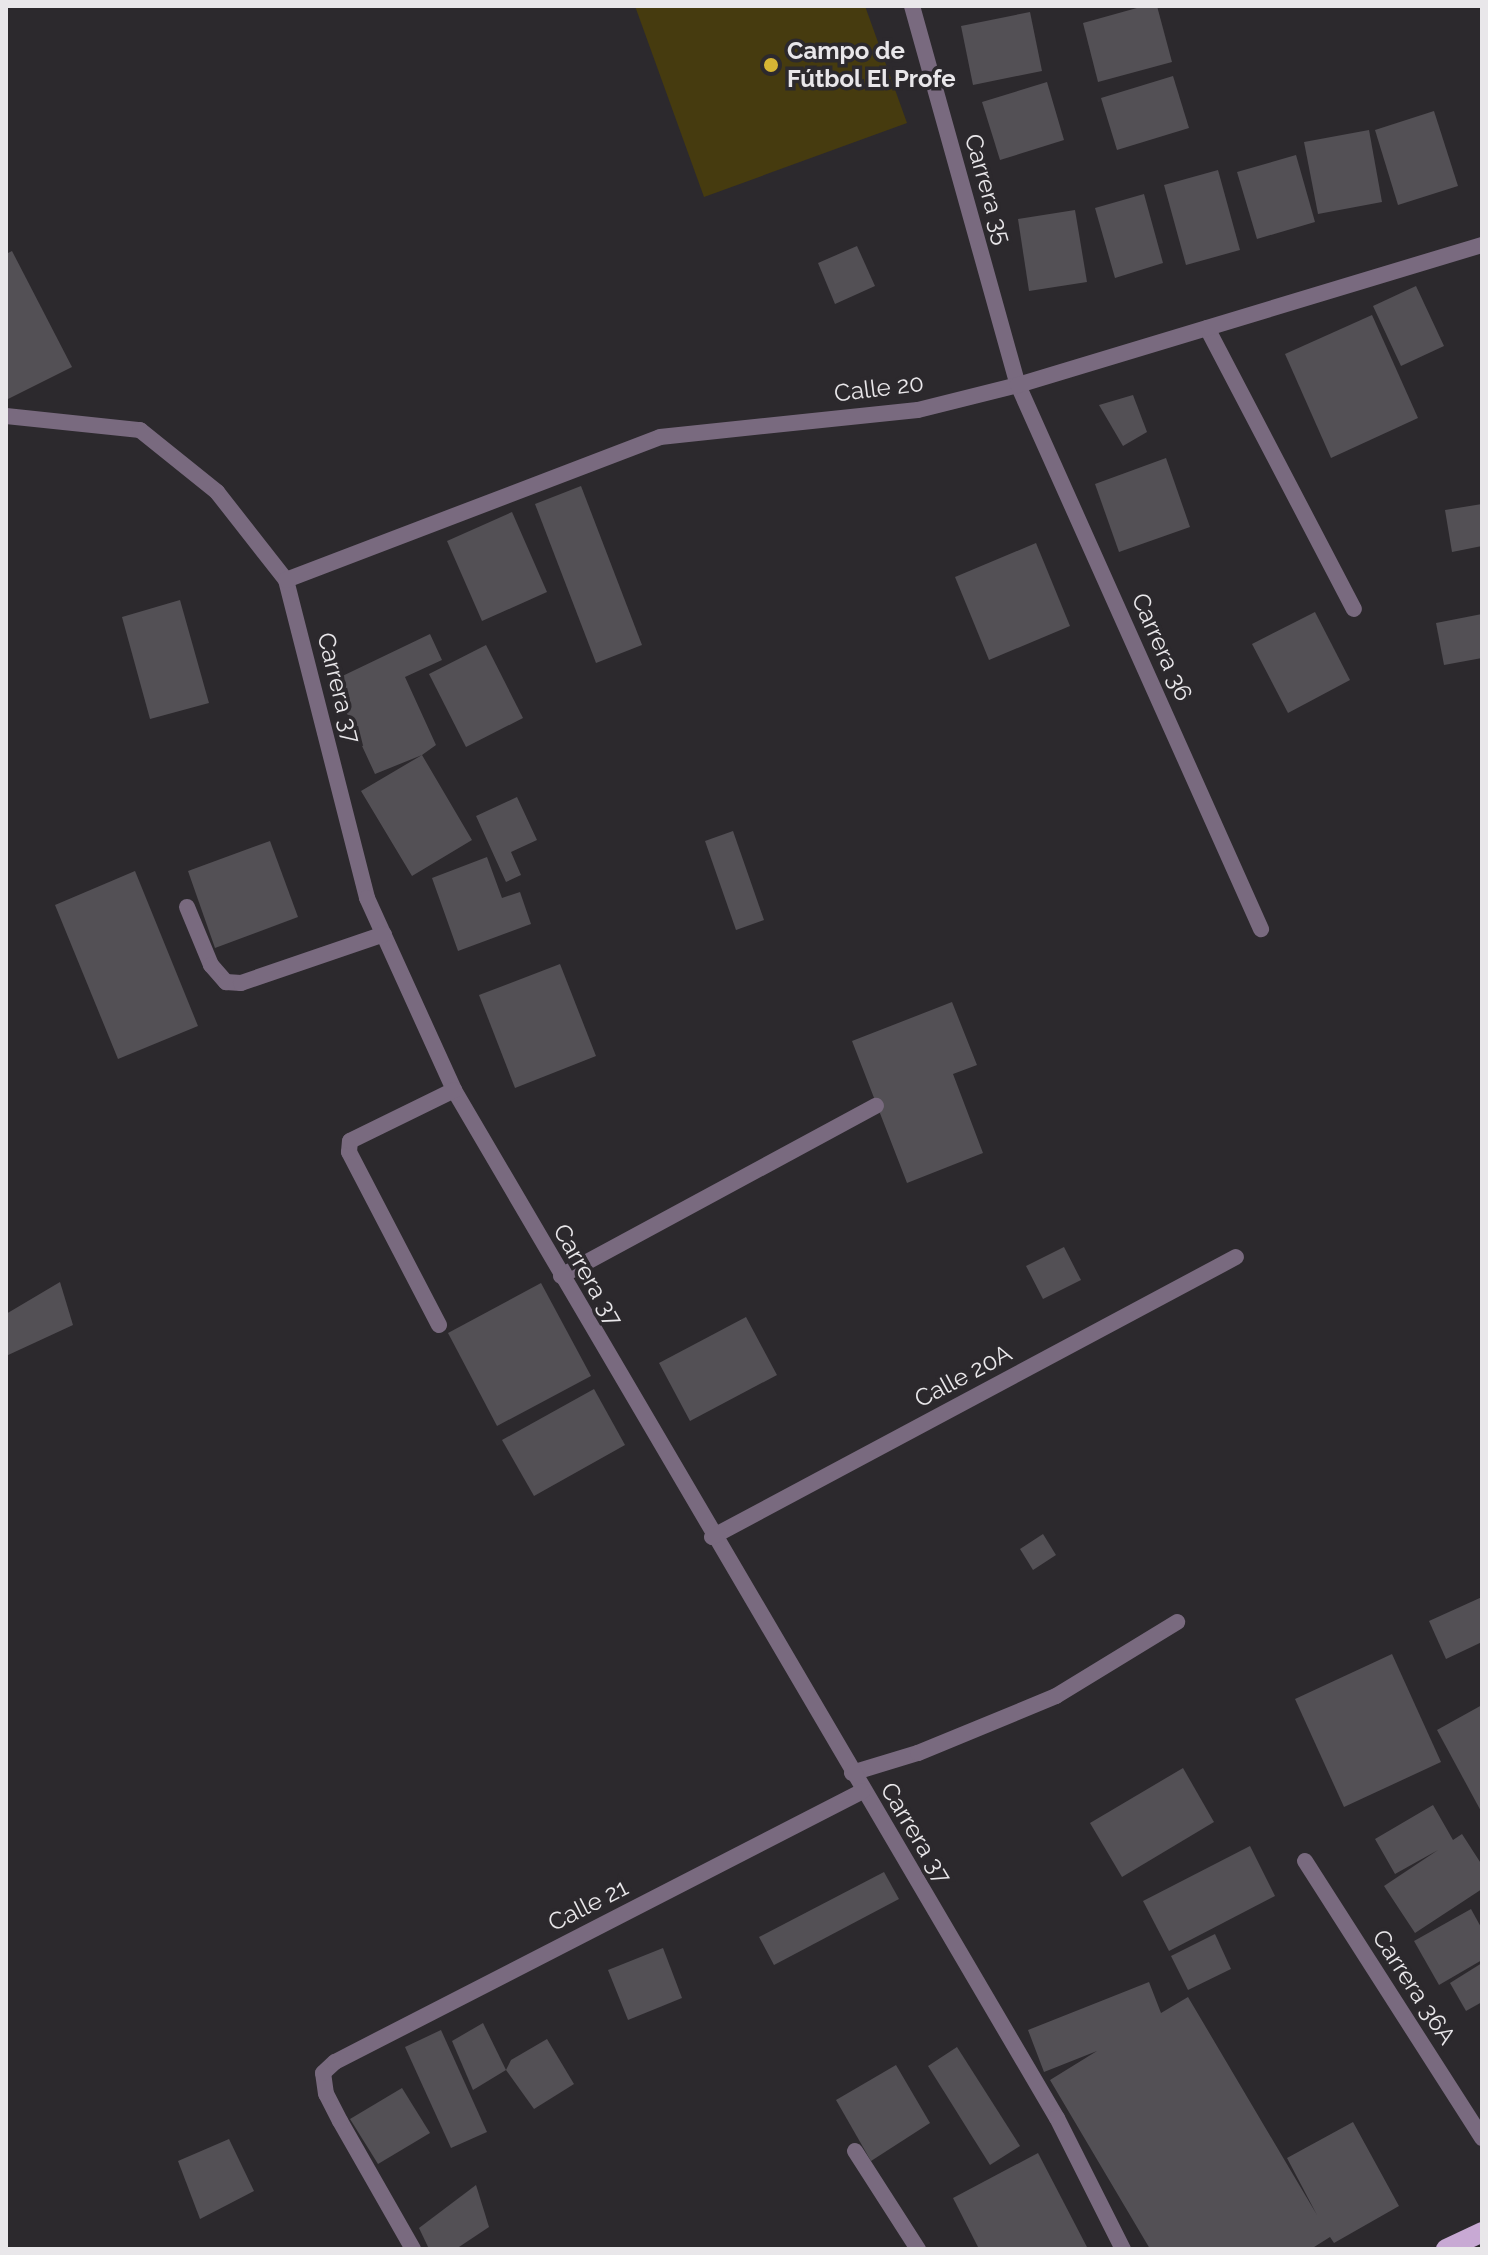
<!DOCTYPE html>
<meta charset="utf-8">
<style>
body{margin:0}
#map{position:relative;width:1488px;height:2255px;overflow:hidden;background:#2c292d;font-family:Raleway,sans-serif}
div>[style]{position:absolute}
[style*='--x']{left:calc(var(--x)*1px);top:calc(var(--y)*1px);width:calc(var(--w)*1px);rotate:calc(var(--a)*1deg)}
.green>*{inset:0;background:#463b0f}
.building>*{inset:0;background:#535055}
.service>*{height:16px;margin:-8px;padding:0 8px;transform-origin:8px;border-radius:8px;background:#796a7f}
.minor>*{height:16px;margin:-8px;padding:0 8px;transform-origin:8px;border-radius:8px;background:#796a7f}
.primary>*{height:20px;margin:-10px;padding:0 10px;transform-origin:10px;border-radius:10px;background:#c8a9d4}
.dots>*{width:22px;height:22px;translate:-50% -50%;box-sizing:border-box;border:4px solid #2c292d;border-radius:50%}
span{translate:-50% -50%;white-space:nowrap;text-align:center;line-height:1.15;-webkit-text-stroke:7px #2c292d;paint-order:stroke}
.poi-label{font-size:24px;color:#e9e7ea;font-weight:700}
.left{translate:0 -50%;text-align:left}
.street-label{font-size:24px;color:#e9e7ea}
.frame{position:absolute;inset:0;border:8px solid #e9e7ea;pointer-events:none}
</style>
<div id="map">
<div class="green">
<i style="clip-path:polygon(635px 6px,865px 6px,907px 123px,704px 197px)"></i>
</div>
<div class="building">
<i style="clip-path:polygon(1144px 6px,1157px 6px,1172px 62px,1098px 82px,1083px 23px)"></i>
<i style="clip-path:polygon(1030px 12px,1042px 71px,973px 85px,961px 26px)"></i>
<i style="clip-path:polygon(1173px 76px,1189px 128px,1117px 150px,1101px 98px)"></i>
<i style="clip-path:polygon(1047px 82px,1064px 140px,1000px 160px,982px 102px)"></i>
<i style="clip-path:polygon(1434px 111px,1458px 186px,1398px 205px,1375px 130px)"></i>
<i style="clip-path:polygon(1369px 130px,1382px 202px,1318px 214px,1304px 142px)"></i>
<i style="clip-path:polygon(1296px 155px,1315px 222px,1257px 239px,1237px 172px)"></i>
<i style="clip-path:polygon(1218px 170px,1240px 250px,1186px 265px,1164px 185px)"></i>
<i style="clip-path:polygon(1144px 194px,1163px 263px,1115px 278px,1095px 208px)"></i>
<i style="clip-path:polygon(1075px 210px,1087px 282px,1029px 291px,1018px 219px)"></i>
<i style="clip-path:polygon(857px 246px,875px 286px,835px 304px,818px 263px)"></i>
<i style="clip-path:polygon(12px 251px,72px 367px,6px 400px,6px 254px)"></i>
<i style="clip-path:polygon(1416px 286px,1444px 346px,1401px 366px,1373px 306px)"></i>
<i style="clip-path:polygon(1372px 315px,1418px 418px,1331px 458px,1285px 354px)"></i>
<i style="clip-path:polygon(1133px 395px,1147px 432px,1123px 446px,1099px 405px)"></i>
<i style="clip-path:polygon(1166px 458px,1190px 527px,1119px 552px,1095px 484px)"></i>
<i style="clip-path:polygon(581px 486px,642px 645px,596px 663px,535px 504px)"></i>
<i style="clip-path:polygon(1482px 504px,1482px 546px,1452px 552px,1445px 510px)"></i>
<i style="clip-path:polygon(512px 512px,547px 592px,482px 621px,447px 541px)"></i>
<i style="clip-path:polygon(1036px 543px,1070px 626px,989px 660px,955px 577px)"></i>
<i style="clip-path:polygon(180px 600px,209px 703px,150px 719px,122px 617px)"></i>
<i style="clip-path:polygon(1315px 612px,1350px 680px,1288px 713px,1252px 644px)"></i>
<i style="clip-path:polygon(1482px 614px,1482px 658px,1444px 665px,1436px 623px)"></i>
<i style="clip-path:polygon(430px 634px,442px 660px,405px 677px,436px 745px,422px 755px,472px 840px,412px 876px,361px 791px,422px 755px,375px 774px,332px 681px)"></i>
<i style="clip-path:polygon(486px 645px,523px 718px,466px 747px,429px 674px)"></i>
<i style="clip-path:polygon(517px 797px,537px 840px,511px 852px,521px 875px,506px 882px,476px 816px)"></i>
<i style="clip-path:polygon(733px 831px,764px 920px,736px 930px,705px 841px)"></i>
<i style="clip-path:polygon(270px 841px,298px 917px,215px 948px,188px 871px)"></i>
<i style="clip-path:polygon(487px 857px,502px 898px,520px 892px,531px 924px,458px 951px,432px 878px)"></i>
<i style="clip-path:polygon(135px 871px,198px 1026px,118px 1059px,55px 905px)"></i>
<i style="clip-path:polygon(560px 964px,596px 1056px,515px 1088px,479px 995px)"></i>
<i style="clip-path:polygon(952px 1002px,977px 1065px,953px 1074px,983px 1153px,907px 1183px,852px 1041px)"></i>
<i style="clip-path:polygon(1064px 1247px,1081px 1280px,1043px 1299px,1026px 1266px)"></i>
<i style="clip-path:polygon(60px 1282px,73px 1325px,6px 1356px,6px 1314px)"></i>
<i style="clip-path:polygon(541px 1283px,591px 1376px,497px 1426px,448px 1333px)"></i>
<i style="clip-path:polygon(746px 1317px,777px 1375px,690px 1421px,659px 1363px)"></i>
<i style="clip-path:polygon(594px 1389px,625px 1445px,534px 1496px,502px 1440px)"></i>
<i style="clip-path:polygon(1043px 1534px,1056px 1555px,1033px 1570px,1020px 1549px)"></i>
<i style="clip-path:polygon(1482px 1597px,1482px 1642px,1446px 1659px,1429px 1621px)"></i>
<i style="clip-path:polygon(1392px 1654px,1441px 1762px,1344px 1807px,1295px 1699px)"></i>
<i style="clip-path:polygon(1482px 1705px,1482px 1813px,1437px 1730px)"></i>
<i style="clip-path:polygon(1183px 1768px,1214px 1822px,1122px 1877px,1090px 1823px)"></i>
<i style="clip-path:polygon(1433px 1805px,1453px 1840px,1462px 1834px,1482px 1865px,1482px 1889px,1415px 1933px,1384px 1886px,1438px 1850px,1395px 1874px,1375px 1839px)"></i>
<i style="clip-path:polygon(1250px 1846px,1275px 1896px,1169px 1951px,1143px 1901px)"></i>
<i style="clip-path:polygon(884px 1872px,899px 1899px,774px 1965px,759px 1937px)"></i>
<i style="clip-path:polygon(1471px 1909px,1482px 1929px,1482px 1960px,1439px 1985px,1414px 1941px)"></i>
<i style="clip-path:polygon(1215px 1934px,1231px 1969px,1188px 1990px,1171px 1956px)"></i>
<i style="clip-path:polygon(663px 1948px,682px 1998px,628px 2020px,608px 1970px)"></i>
<i style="clip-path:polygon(1482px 1963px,1482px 2002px,1466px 2011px,1450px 1983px)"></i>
<i style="clip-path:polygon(1149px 1982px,1161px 2013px,1188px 1997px,1317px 2215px,1287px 2158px,1353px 2122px,1399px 2206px,1334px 2243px,1330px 2237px,1311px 2249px,1150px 2249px,1050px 2080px,1097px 2051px,1044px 2072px,1028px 2030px)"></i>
<i style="clip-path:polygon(483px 2023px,506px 2070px,473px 2090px,452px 2041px)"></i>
<i style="clip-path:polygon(441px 2030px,487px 2132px,451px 2148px,405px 2047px)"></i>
<i style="clip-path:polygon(547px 2039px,574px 2084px,534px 2109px,506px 2070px,511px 2060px)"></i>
<i style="clip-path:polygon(957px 2047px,1020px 2146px,990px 2165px,928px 2066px)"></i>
<i style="clip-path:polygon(896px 2065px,930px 2123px,871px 2161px,836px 2100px)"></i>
<i style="clip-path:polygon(402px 2088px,430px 2133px,378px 2164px,350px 2119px)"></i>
<i style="clip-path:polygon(229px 2139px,254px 2191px,200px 2219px,178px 2161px)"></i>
<i style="clip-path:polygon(1038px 2153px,1088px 2249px,979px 2249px,953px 2198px)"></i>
<i style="clip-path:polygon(476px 2185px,489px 2227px,456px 2249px,429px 2249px,419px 2228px)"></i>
</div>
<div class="service">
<i style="--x:1207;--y:328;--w:317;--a:62.4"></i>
<i style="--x:1018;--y:385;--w:596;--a:65.93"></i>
<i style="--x:561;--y:1276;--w:358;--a:-28.4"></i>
<i style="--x:852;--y:1773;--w:69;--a:-16.9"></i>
<i style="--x:918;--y:1753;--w:149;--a:-22.4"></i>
<i style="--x:1056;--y:1696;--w:142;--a:-31.4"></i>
<i style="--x:855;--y:2151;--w:117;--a:57.3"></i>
</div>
<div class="minor">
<i style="--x:912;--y:6;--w:394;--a:74.4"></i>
<i style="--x:6;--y:416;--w:135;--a:6"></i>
<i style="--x:140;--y:430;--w:99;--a:38.8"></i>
<i style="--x:217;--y:492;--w:112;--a:51.9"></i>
<i style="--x:286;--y:580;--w:328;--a:75.7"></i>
<i style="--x:367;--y:898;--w:211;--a:65.6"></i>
<i style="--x:454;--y:1090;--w:1192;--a:59.61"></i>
<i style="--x:1057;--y:2118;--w:147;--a:63.3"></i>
<i style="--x:286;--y:580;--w:400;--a:-20.9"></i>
<i style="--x:660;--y:437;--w:259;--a:-6"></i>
<i style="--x:918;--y:410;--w:103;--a:-14"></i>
<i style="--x:1018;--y:385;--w:485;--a:-16.8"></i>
<i style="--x:187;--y:907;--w:63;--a:67.5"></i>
<i style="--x:211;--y:965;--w:23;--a:49"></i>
<i style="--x:226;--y:982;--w:15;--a:4"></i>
<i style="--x:241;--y:983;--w:151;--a:-18.9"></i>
<i style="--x:439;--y:1325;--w:195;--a:-117.5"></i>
<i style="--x:349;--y:1152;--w:11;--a:-85"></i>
<i style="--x:350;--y:1141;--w:116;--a:-26.1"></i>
<i style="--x:712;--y:1537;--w:594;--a:-28.12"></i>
<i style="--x:1305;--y:1861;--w:329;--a:57.4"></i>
<i style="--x:413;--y:2249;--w:147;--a:-119.7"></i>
<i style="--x:340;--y:2121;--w:30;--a:-117"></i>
<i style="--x:326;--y:2094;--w:21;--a:-98"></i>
<i style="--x:323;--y:2073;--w:16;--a:-43"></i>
<i style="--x:335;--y:2062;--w:593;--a:-27.17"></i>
</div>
<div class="primary">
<i style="--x:1446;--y:2249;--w:40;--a:-25"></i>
</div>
<div class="dots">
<i style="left:771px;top:65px;background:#d6b534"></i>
</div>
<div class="poi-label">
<span class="left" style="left:787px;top:65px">Campo de<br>Fútbol El Profe</span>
</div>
<div class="street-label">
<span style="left:988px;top:189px;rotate:74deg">Carrera 35</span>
<span style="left:879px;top:388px;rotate:-7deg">Calle 20</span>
<span style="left:1162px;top:647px;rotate:66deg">Carrera 36</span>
<span style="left:339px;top:688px;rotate:76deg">Carrera 37</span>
<span style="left:588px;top:1275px;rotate:60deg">Carrera 37</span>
<span style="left:963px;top:1376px;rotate:-28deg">Calle 20A</span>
<span style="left:916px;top:1833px;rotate:59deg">Carrera 37</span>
<span style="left:588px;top:1905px;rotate:-27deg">Calle 21</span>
<span style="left:1414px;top:1987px;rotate:57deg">Carrera 36A</span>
</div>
<div class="frame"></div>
</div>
